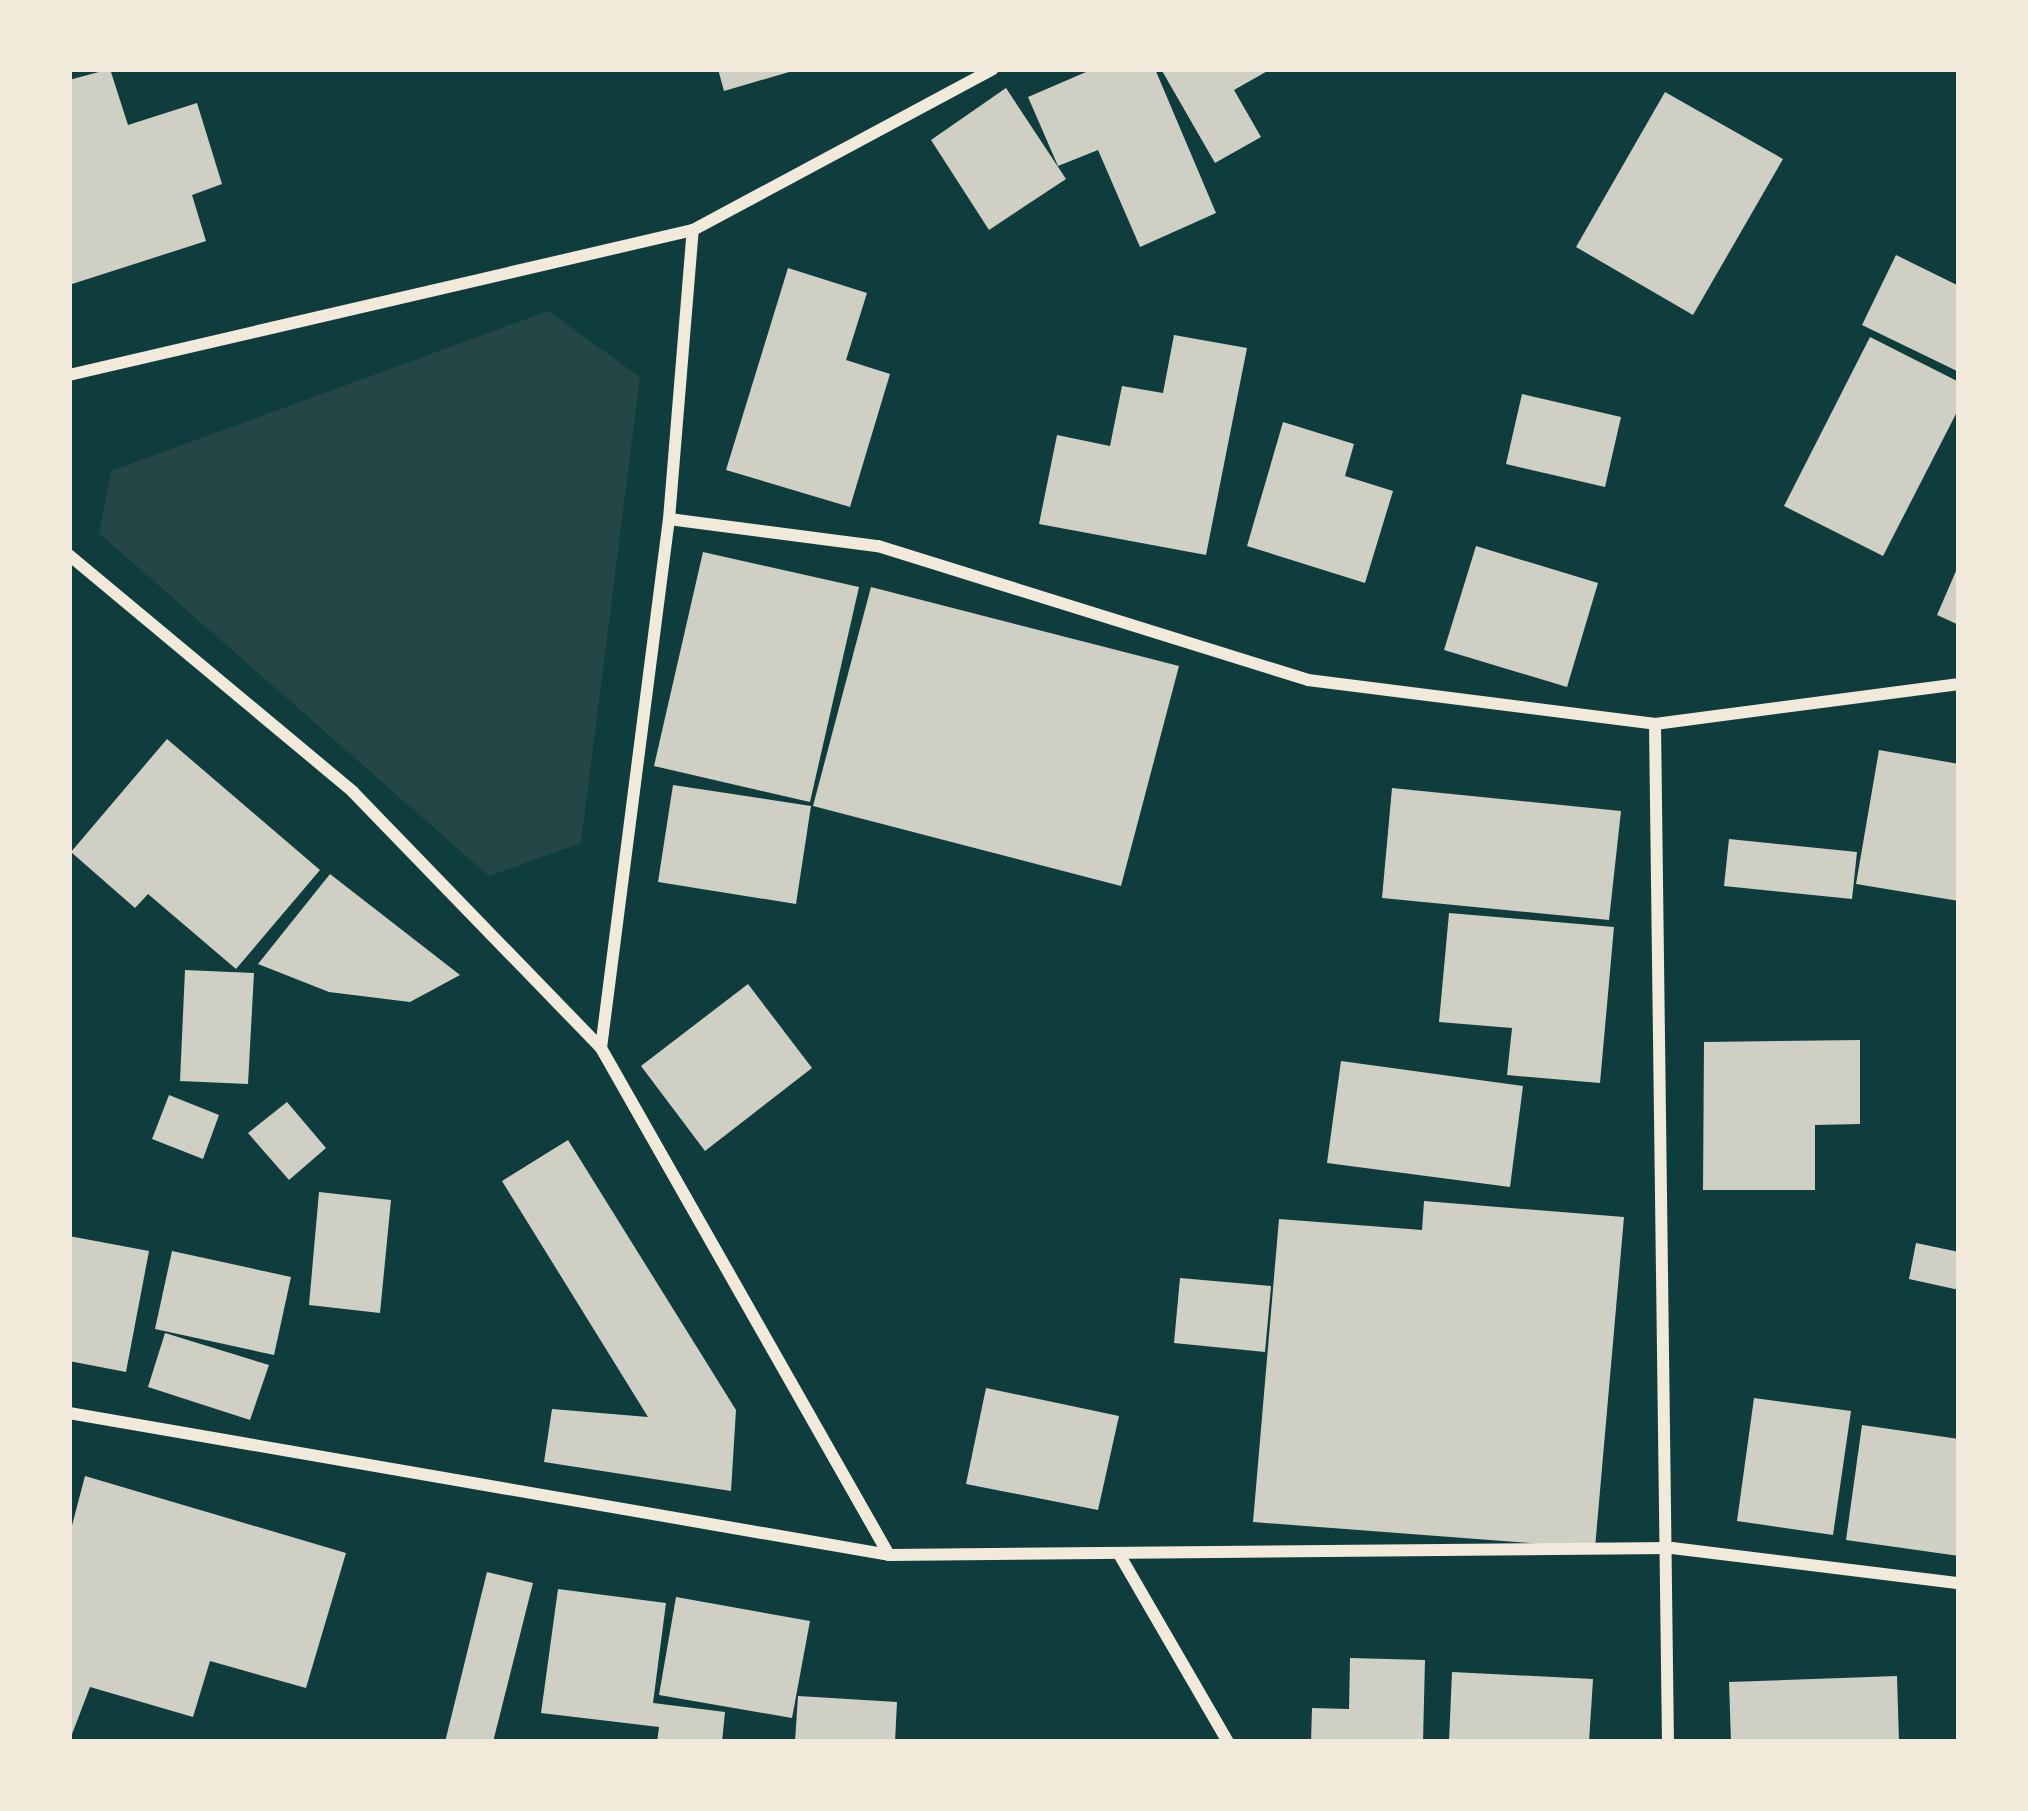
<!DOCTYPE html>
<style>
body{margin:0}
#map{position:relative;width:2028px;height:1811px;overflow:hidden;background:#0f3d3e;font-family:Figtree,sans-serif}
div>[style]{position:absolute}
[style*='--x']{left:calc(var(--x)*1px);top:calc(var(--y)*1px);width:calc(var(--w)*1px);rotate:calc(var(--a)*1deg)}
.green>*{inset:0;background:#244646}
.building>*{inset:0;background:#cfcfc3}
.minor>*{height:12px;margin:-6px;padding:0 6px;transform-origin:6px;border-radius:6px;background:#f1e9da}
span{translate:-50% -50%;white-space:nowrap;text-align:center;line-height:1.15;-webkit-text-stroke:9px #f1e9da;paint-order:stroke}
.frame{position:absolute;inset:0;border:72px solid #f1e9da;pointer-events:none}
</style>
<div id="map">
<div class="green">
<i style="clip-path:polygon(548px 311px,640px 377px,581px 843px,489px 876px,99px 533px,111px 471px)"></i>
</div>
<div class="building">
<i style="clip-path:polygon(110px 69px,128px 125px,197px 103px,222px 184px,192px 195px,206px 241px,69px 285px,69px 80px)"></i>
<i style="clip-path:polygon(718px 69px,796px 69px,796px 70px,724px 91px)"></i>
<i style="clip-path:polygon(1093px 69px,1155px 69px,1216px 213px,1140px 247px,1098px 150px,1058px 166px,1028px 97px)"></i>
<i style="clip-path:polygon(1161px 69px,1271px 69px,1234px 90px,1261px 137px,1215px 163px)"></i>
<i style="clip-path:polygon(1006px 88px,1066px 179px,989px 230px,931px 140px)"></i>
<i style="clip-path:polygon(1665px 92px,1783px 159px,1693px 315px,1576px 247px)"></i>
<i style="clip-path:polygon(1896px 255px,1959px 286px,1959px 372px,1862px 325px)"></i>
<i style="clip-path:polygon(788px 268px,867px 293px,846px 360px,890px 374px,850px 507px,726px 470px)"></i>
<i style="clip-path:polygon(1174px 335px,1247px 348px,1206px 555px,1039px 524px,1057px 435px,1110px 446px,1122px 386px,1163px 393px)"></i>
<i style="clip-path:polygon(1870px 337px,1959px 382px,1959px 408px,1883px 556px,1784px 506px)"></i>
<i style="clip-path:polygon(1522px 394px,1621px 417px,1605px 487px,1506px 464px)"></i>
<i style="clip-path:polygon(1283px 422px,1354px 444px,1345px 476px,1393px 491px,1365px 583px,1247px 546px)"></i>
<i style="clip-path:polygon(1476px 546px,1598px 583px,1567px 687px,1444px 650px)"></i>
<i style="clip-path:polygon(703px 552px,859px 587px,810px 802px,654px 766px)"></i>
<i style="clip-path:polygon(1959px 564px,1959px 625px,1937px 615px)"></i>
<i style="clip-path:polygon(871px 587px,1179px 666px,1121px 886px,813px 806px)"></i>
<i style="clip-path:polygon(167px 739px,320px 870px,236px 969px,148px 894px,135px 908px,71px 852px)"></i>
<i style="clip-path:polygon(1879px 750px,1959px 764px,1959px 901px,1856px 884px)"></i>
<i style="clip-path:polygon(673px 785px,811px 806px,796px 904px,658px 882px)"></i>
<i style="clip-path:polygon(1392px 788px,1621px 811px,1609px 920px,1382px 898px)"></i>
<i style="clip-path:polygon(1729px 839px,1857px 852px,1852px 899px,1724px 886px)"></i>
<i style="clip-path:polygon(330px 874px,460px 975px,410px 1002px,329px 992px,258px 964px)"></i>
<i style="clip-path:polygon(1449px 913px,1614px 927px,1600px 1083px,1507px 1075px,1512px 1028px,1439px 1022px)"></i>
<i style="clip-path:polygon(185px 970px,254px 973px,248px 1084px,180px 1081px)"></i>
<i style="clip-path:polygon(748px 984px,812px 1068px,705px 1151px,641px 1066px)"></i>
<i style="clip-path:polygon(1860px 1040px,1860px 1124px,1815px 1125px,1815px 1190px,1703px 1190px,1704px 1042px)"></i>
<i style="clip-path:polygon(1341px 1061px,1523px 1086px,1510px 1187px,1327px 1163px)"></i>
<i style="clip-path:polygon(169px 1095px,219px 1115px,203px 1159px,152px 1139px)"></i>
<i style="clip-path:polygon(287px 1102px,326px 1148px,289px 1180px,248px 1133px)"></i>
<i style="clip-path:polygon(568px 1140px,736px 1410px,731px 1491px,544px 1462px,552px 1409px,648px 1417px,502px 1181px)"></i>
<i style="clip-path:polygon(319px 1192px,391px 1200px,380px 1313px,309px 1305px)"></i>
<i style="clip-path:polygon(1424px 1201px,1624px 1217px,1595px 1548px,1253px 1522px,1279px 1219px,1422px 1230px)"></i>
<i style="clip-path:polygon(69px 1236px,149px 1251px,126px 1372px,69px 1361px)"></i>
<i style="clip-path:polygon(1916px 1243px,1959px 1252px,1959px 1290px,1909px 1279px)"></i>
<i style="clip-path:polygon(172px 1251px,291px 1277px,274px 1355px,155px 1329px)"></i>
<i style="clip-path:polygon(1180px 1278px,1271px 1286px,1265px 1352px,1174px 1343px)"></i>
<i style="clip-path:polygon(165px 1333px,269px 1365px,250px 1420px,148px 1387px)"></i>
<i style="clip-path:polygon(986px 1388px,1119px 1416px,1098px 1510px,966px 1484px)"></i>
<i style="clip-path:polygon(1754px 1398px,1851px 1411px,1833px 1535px,1737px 1521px)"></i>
<i style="clip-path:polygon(1862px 1425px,1959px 1439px,1959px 1556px,1846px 1540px)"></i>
<i style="clip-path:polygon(85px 1476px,346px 1553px,306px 1688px,210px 1661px,193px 1717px,90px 1687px,69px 1742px,69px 1537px)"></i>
<i style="clip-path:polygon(487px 1572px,533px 1583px,493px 1742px,445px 1742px)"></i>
<i style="clip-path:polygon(558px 1589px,666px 1603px,653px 1703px,725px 1712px,722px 1742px,657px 1742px,659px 1727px,541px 1713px)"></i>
<i style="clip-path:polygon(676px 1597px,810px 1621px,792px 1718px,659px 1695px)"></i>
<i style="clip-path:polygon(1350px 1658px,1425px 1660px,1423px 1742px,1311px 1742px,1312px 1708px,1349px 1709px)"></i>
<i style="clip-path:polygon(1452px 1672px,1593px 1679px,1589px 1742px,1449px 1742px)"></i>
<i style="clip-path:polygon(1897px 1676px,1899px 1742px,1731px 1742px,1729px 1682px)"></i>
<i style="clip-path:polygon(798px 1696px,897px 1702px,895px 1742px,795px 1742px)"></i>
</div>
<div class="minor">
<i style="--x:69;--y:375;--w:641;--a:-13.08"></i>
<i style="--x:693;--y:230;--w:340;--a:-28.2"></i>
<i style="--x:669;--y:519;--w:211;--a:7.4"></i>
<i style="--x:878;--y:546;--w:450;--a:17.3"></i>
<i style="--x:1308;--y:680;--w:350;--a:7.2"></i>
<i style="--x:1655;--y:724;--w:307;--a:-7.5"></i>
<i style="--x:69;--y:555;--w:370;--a:39.8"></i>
<i style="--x:353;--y:792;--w:356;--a:45.9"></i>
<i style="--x:601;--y:1048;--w:583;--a:60.4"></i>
<i style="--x:1655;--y:724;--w:1018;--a:89.27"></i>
<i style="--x:601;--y:1048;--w:533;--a:-82.68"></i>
<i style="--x:669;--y:519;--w:290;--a:-85.3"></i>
<i style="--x:69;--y:1413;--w:832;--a:9.82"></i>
<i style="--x:889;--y:1555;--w:783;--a:-0.51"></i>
<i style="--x:1672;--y:1548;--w:289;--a:7"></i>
<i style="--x:1119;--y:1554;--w:217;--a:59.9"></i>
</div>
<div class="frame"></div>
</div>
